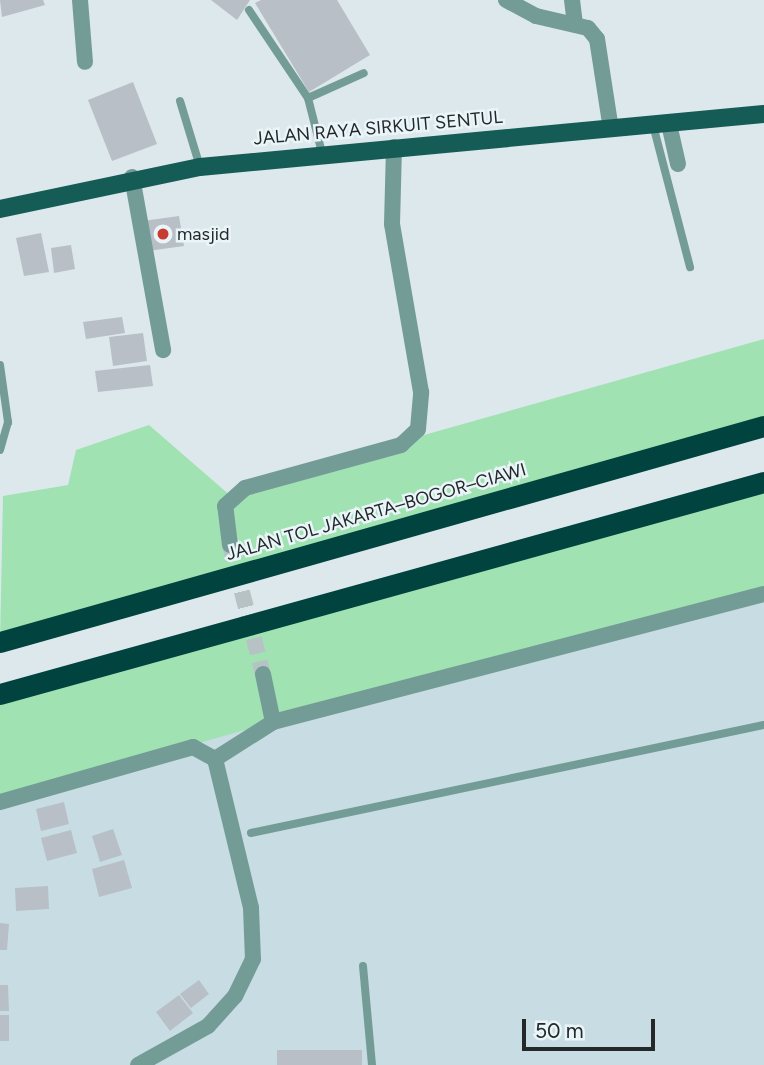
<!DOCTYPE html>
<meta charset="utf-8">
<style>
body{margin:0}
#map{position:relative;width:764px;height:1065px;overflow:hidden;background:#dce8ec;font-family:Figtree,sans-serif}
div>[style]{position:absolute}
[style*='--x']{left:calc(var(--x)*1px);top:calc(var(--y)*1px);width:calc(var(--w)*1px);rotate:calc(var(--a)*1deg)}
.built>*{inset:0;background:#c8dde3}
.green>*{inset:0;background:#a1e2b2}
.building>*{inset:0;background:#b8bfc7}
.minor-tunnel>*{height:16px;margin-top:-8px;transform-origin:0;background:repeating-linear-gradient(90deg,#b7c2c5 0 16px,transparent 0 24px)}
.service>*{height:8px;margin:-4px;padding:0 4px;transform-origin:4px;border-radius:4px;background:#749c97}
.minor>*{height:16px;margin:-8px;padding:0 8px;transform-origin:8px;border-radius:8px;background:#749c97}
.primary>*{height:18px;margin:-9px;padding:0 9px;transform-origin:9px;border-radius:9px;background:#155c56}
.motorway>*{height:21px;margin:-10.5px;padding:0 10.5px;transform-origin:10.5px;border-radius:10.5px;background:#01433e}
.dots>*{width:19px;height:19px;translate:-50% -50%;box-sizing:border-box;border:4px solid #e9f5f9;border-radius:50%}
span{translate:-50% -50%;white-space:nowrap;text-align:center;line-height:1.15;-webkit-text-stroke:5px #e9f5f9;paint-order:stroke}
.street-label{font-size:18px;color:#242829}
.poi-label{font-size:18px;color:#242829}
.left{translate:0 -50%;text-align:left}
.scale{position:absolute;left:522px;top:1019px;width:133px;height:32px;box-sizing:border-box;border:4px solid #242829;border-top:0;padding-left:9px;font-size:21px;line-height:24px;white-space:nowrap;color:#242829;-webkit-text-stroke:5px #e9f5f9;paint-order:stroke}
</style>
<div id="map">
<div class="built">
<i style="clip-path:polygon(764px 599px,764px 1065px,0 1065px,0 799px,208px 734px)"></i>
</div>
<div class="green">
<i style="clip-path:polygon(764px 339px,764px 429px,0 642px,3px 496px,68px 485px,76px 450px,149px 425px,232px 497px,410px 439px)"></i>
<i style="clip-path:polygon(764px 482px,764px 600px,367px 695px,0 800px,0 694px)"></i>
</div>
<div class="building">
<i style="clip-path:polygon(0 0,43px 0,45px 5px,2px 17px)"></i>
<i style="clip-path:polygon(211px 0,250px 0,237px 20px)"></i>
<i style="clip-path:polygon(261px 0,337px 0,370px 55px,309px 92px,255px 3px)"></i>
<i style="clip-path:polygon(133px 82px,157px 144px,112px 161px,88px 100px)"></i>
<i style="clip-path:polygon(179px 216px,184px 246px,148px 251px,143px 221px)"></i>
<i style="clip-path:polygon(41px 233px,49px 272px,24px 276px,16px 238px)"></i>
<i style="clip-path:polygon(71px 245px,75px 269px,54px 273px,51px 248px)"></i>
<i style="clip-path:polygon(122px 317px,125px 333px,86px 339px,83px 322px)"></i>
<i style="clip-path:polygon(143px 333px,147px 361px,113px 366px,109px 337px)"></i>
<i style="clip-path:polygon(150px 365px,153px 386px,98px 392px,95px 371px)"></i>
<i style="clip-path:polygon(64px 802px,69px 824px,41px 831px,36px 809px)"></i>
<i style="clip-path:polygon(113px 829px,122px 855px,100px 862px,92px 836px)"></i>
<i style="clip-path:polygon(71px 830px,77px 853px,47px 861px,41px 838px)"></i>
<i style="clip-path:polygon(124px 860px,132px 888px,99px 897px,92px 869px)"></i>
<i style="clip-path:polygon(48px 886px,49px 909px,16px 911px,15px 888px)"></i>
<i style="clip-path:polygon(0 923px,9px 924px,7px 950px,0 950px)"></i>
<i style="clip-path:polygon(199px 980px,209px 994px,191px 1008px,180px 994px)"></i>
<i style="clip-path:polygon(0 985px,8px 985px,9px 1011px,0 1011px)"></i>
<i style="clip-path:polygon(179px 995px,193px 1013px,170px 1031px,156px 1012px)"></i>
<i style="clip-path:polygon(0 1015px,9px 1015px,9px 1041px,0 1041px)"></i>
<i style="clip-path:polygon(277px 1050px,362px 1050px,362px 1065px,277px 1065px)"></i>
</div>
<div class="minor-tunnel">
<i style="--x:230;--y:545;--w:133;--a:75.7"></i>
</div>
<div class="service">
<i style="--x:249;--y:10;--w:106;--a:56.2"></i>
<i style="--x:308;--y:98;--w:57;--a:75.7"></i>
<i style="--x:308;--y:98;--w:61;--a:-24.1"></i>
<i style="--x:180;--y:101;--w:69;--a:73.1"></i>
<i style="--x:653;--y:125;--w:147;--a:75.4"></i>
<i style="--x:0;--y:365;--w:58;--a:82"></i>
<i style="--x:8;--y:422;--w:29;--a:106"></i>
<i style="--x:251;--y:833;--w:524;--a:-11.89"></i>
<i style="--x:363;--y:966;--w:99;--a:84.8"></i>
</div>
<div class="minor">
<i style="--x:80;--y:0;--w:62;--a:85.4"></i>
<i style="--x:506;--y:0;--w:34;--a:28"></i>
<i style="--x:536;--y:16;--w:53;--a:13"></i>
<i style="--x:588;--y:28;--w:14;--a:51"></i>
<i style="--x:597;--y:39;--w:91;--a:81.2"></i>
<i style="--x:572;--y:0;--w:23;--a:83"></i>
<i style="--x:669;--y:124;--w:41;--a:77.3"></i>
<i style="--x:132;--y:177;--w:176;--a:79.8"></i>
<i style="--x:230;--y:545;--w:39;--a:-97"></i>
<i style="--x:225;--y:506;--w:27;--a:-42"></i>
<i style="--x:245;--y:488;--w:162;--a:-15.4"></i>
<i style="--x:401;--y:445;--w:23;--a:-43"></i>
<i style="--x:418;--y:429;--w:37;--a:-85"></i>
<i style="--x:421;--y:392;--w:170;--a:-99.8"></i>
<i style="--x:392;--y:224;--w:77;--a:-88.5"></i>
<i style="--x:273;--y:722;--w:507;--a:-14.61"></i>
<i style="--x:215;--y:759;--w:69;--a:-32.5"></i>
<i style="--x:273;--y:722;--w:49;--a:-101.8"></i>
<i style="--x:0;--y:802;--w:201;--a:-15.9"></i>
<i style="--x:193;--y:747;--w:25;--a:29"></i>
<i style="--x:215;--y:759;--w:153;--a:76.4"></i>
<i style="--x:251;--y:908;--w:51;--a:87.8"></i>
<i style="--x:253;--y:959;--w:41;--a:115.9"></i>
<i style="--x:235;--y:996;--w:40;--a:132"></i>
<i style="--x:208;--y:1026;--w:80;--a:150.9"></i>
</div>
<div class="primary">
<i style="--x:0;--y:209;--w:204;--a:-11.9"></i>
<i style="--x:200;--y:167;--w:566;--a:-5.37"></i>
</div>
<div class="motorway">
<i style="--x:0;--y:642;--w:794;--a:-15.79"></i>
<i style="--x:0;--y:694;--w:793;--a:-15.51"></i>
</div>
<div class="dots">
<i style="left:163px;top:234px;background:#c83b32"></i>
</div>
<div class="street-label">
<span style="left:378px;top:128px;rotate:-5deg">JALAN RAYA SIRKUIT SENTUL</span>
<span style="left:376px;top:512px;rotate:-16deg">JALAN TOL JAKARTA–BOGOR–CIAWI</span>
</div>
<div class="poi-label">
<span class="left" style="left:177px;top:234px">masjid</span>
</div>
<div class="scale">50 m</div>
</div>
